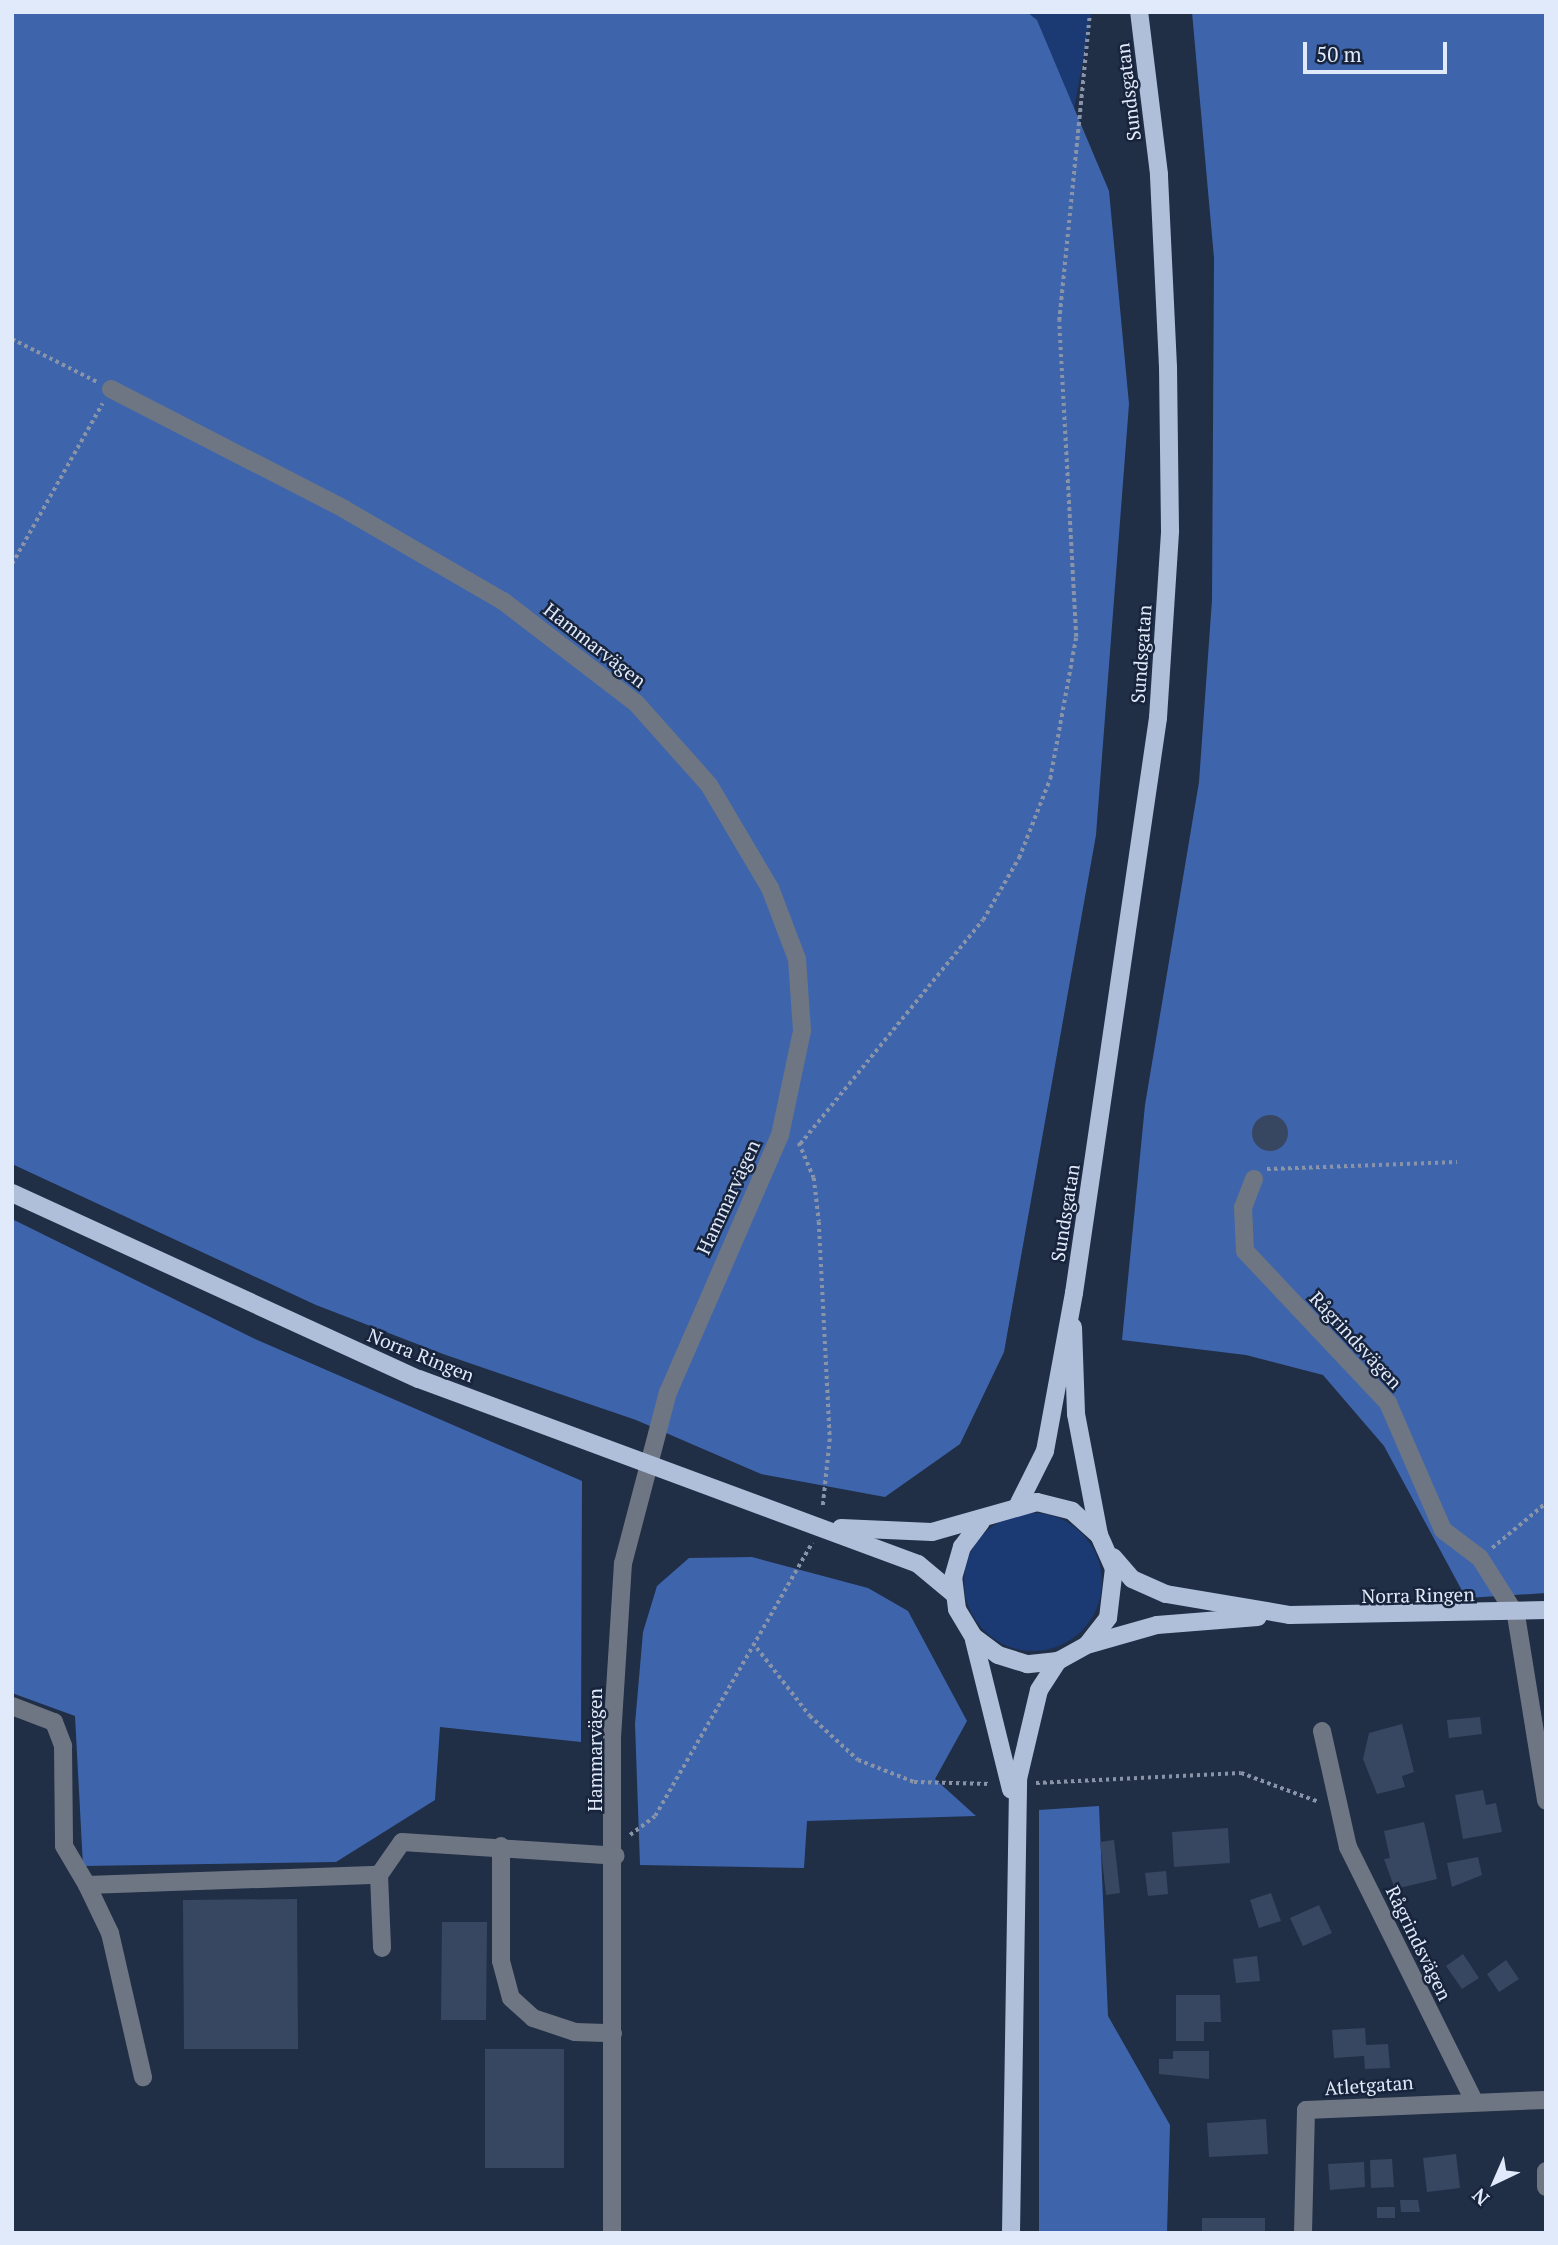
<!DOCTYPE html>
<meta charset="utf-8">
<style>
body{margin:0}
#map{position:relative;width:1558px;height:2245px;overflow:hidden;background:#202e46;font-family:"PT Serif",serif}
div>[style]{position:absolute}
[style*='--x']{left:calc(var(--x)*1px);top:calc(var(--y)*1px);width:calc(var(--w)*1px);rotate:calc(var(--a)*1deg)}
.green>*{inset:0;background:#1b3972}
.round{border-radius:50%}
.forest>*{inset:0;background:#3e65ac}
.building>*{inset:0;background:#384761}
.path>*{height:3.5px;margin-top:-1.75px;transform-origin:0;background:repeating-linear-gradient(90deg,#8994a8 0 3.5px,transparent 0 7px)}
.minor>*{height:18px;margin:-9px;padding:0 9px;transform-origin:9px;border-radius:9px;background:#6f7683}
.major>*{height:18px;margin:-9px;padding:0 9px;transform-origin:9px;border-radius:9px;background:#afbfd9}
span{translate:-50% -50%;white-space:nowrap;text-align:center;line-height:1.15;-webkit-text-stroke:5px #17243c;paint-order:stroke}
.street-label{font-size:19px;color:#e1eafa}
.frame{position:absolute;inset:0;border:14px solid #e1eafa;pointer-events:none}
.north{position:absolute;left:1460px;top:2147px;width:70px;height:70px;-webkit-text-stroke:5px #17243c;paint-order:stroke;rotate:224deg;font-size:19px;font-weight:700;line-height:28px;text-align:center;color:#e1eafa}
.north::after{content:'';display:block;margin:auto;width:24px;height:32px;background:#e1eafa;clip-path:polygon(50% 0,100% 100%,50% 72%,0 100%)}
.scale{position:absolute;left:1303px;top:42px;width:144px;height:32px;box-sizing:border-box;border:4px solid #e1eafa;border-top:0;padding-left:9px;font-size:21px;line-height:24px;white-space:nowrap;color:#e1eafa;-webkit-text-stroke:5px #17243c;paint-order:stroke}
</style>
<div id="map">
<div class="green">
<i style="clip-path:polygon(1027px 12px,1092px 12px,1074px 109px,1037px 20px)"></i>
<i class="round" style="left:964px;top:1513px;width:138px;height:138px"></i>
</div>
<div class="forest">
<i style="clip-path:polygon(12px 12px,1027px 12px,1037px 20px,1109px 191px,1129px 404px,1096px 835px,1004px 1352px,960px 1444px,885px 1497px,761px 1474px,636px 1420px,443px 1354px,316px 1305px,12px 1164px)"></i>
<i style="clip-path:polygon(1192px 12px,1546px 12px,1546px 1593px,1466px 1598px,1384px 1446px,1323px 1375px,1246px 1355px,1122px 1340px,1145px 1105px,1199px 782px,1212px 600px,1214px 258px)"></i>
<i style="clip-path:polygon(12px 1219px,255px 1339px,582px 1481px,581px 1742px,440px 1727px,435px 1800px,336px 1862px,83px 1866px,75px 1716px,12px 1693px)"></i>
<i style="clip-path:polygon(752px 1557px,868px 1588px,908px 1611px,967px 1721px,935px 1779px,976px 1816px,807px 1821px,804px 1868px,640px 1865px,635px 1724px,643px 1632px,657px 1586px,689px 1558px)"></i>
<i style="clip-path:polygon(1099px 1806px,1108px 2016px,1170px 2125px,1167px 2233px,1039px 2233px,1039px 1810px)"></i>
</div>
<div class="building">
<i class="round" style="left:1252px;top:1115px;width:36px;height:36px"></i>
<i style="clip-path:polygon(1480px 1717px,1482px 1734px,1449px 1738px,1447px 1720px)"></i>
<i style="clip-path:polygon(1402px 1724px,1414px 1772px,1402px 1776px,1405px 1787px,1377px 1794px,1363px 1759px,1369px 1733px)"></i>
<i style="clip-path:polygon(1483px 1790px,1486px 1805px,1496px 1803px,1502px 1832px,1463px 1839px,1455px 1795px)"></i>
<i style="clip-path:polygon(1424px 1822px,1437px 1879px,1395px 1889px,1384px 1859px,1390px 1858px,1384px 1831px)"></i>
<i style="clip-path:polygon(1228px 1828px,1230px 1863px,1174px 1867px,1172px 1832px)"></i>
<i style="clip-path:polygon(1114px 1840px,1120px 1893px,1106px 1895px,1100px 1842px)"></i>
<i style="clip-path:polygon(1478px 1857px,1482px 1875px,1452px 1887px,1447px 1863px)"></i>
<i style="clip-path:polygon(1166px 1871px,1168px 1894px,1148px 1896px,1145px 1873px)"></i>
<i style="clip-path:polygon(1271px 1893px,1281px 1921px,1259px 1928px,1250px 1900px)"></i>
<i style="clip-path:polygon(297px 1899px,298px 2049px,184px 2049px,183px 1900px)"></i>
<i style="clip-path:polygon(1319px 1905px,1332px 1933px,1303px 1946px,1290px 1918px)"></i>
<i style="clip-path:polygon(442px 1922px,487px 1922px,486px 2020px,441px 2020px)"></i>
<i style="clip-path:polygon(1463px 1954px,1479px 1978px,1462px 1989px,1446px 1966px)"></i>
<i style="clip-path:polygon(1257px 1956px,1260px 1981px,1236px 1983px,1233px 1959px)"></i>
<i style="clip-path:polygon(1506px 1960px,1519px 1979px,1499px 1992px,1487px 1974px)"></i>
<i style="clip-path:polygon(1176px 1995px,1220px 1995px,1221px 2022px,1204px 2022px,1204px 2041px,1176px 2041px)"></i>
<i style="clip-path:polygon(1365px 2028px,1366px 2045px,1388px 2044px,1390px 2068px,1365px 2069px,1364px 2056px,1334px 2058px,1332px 2030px)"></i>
<i style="clip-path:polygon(485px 2049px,564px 2049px,564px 2168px,485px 2168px)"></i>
<i style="clip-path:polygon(1173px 2051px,1209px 2051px,1209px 2079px,1159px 2074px,1159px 2059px,1173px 2059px)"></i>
<i style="clip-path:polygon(1266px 2119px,1268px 2154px,1209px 2157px,1207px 2123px)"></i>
<i style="clip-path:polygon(1456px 2154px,1460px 2188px,1427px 2192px,1423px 2158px)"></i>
<i style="clip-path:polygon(1392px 2159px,1394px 2187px,1371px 2188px,1370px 2160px)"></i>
<i style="clip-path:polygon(1364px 2162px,1365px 2187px,1330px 2190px,1328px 2164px)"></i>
<i style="clip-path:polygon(1400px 2200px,1418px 2200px,1420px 2212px,1401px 2212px)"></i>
<i style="clip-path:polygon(1377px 2207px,1395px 2207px,1395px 2218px,1377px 2218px)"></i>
<i style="clip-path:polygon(1202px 2218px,1265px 2218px,1265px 2233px,1202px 2233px)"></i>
</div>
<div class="path">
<i style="--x:12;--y:339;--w:95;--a:26.8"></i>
<i style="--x:12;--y:564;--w:184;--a:-60.6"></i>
<i style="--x:799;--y:1143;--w:38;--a:67"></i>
<i style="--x:814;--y:1178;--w:44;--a:83.5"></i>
<i style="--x:819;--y:1222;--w:217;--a:87.1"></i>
<i style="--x:830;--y:1439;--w:68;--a:95.9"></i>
<i style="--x:800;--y:1144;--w:289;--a:-50.8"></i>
<i style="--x:983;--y:920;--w:72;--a:-59.9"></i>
<i style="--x:1019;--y:858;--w:85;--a:-68.6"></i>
<i style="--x:1050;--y:779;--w:144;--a:-79.6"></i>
<i style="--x:1076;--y:637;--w:316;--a:-93.1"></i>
<i style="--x:1059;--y:321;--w:311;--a:-84.3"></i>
<i style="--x:1267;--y:1169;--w:190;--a:-2.1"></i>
<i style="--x:1492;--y:1548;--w:70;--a:-39.8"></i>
<i style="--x:757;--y:1648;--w:86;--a:52.1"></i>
<i style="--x:810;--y:1716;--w:65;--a:42.5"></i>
<i style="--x:858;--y:1760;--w:60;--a:21.4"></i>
<i style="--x:914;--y:1782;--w:76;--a:1.5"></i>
<i style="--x:1036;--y:1783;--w:205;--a:-2.8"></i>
<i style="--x:1241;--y:1773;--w:83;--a:20.4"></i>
<i style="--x:630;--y:1835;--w:31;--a:-37"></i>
<i style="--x:655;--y:1816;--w:315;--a:-60.1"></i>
</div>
<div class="minor">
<i style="--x:111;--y:389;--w:262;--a:27.2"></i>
<i style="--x:344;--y:509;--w:184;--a:30.1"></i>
<i style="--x:503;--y:601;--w:168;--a:37.5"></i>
<i style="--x:636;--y:703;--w:110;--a:48.3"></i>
<i style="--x:709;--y:785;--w:120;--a:59.4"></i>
<i style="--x:770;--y:888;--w:76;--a:69.2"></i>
<i style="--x:797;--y:959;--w:72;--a:86"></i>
<i style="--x:802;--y:1031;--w:106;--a:101.9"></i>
<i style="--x:780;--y:1135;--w:280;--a:113.5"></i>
<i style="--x:668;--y:1392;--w:177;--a:104.7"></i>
<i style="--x:623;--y:1563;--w:176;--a:93.6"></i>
<i style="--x:612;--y:1739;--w:494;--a:90"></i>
<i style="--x:1254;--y:1179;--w:30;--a:111"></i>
<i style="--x:1243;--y:1207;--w:44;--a:87.4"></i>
<i style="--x:1245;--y:1251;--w:209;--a:46.7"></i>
<i style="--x:1388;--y:1403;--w:138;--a:66.6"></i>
<i style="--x:1443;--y:1530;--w:46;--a:37.1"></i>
<i style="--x:1480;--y:1558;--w:67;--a:57.7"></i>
<i style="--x:1516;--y:1615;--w:188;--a:80.8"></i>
<i style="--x:12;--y:1706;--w:45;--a:20.9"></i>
<i style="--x:54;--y:1722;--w:26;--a:69"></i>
<i style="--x:63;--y:1746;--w:100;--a:89.4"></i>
<i style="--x:64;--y:1846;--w:45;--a:59.5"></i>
<i style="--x:87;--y:1885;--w:292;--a:-2"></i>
<i style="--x:379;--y:1875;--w:40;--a:-55.1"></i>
<i style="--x:402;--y:1842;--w:214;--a:3.7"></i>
<i style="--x:1322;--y:1731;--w:119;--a:77.4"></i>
<i style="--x:1348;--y:1847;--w:281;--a:63.6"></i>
<i style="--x:501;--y:1846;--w:115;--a:90"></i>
<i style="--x:501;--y:1961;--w:38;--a:75"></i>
<i style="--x:511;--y:1998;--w:30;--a:42"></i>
<i style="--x:533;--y:2018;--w:44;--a:18.4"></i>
<i style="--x:575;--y:2032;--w:38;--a:2"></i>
<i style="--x:379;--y:1875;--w:73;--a:87.6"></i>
<i style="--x:87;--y:1885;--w:53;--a:64.4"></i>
<i style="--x:110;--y:1933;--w:148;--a:77.1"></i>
<i style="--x:1546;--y:2171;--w:16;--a:90"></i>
<i style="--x:1303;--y:2233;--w:123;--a:-88.6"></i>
<i style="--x:1306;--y:2110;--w:240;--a:-2.4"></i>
</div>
<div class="major">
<i style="--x:12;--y:1193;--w:447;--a:24.6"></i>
<i style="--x:419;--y:1379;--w:532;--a:20.34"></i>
<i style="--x:918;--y:1564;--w:47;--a:39.8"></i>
<i style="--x:1073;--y:1327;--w:87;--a:88"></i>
<i style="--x:1076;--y:1414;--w:123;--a:79.2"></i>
<i style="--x:1019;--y:1503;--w:58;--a:-63.4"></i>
<i style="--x:1045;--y:1451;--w:161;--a:-79.6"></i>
<i style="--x:1074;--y:1293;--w:581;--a:-81.69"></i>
<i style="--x:1158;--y:718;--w:188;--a:-86.3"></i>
<i style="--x:1170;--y:530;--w:163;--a:-90.7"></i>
<i style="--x:1168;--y:367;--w:193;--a:-92.7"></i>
<i style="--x:1159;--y:174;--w:163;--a:-97"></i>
<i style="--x:841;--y:1528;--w:91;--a:2.5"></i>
<i style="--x:932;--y:1532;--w:109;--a:-15.9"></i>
<i style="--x:1037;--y:1502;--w:36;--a:14"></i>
<i style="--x:1072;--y:1511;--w:36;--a:42"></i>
<i style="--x:1099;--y:1535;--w:36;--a:66"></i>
<i style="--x:1114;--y:1568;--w:50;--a:96.8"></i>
<i style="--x:1108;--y:1618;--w:34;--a:128"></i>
<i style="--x:1087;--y:1645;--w:33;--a:151"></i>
<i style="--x:1058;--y:1661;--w:31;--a:174"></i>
<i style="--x:1027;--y:1664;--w:30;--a:-163"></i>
<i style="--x:998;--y:1655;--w:31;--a:-143"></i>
<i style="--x:973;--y:1636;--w:31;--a:-121"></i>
<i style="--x:957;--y:1609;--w:31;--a:-97"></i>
<i style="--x:953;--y:1578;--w:32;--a:-74"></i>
<i style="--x:962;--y:1547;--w:31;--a:-53"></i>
<i style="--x:1113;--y:1557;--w:29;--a:49"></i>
<i style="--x:1132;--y:1579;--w:37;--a:24"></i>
<i style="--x:1166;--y:1594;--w:126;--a:9.6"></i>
<i style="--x:1290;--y:1615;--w:256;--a:-1.1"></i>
<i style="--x:974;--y:1640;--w:154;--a:76.1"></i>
<i style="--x:1090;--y:1644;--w:70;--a:-15.8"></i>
<i style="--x:1157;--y:1625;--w:101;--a:-4.5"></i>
<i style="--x:1011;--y:2233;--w:454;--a:-89.1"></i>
<i style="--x:1018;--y:1779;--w:91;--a:-76.7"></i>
<i style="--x:1039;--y:1690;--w:35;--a:-57"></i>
</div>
<div class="street-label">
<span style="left:1128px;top:92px;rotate:-97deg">Sundsgatan</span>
<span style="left:595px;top:645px;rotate:38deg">Hammarvägen</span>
<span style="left:1141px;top:654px;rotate:-86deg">Sundsgatan</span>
<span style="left:728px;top:1197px;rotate:-65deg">Hammarvägen</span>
<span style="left:1065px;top:1213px;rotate:-81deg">Sundsgatan</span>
<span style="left:1356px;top:1340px;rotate:47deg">Rågrindsvägen</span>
<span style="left:421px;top:1355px;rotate:22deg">Norra Ringen</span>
<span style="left:1418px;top:1595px;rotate:-1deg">Norra Ringen</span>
<span style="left:595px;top:1750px;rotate:-90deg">Hammarvägen</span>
<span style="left:1419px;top:1943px;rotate:64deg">Rågrindsvägen</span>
<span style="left:1369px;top:2085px;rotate:-4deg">Atletgatan</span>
</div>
<div class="frame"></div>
<div class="north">N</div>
<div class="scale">50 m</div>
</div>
